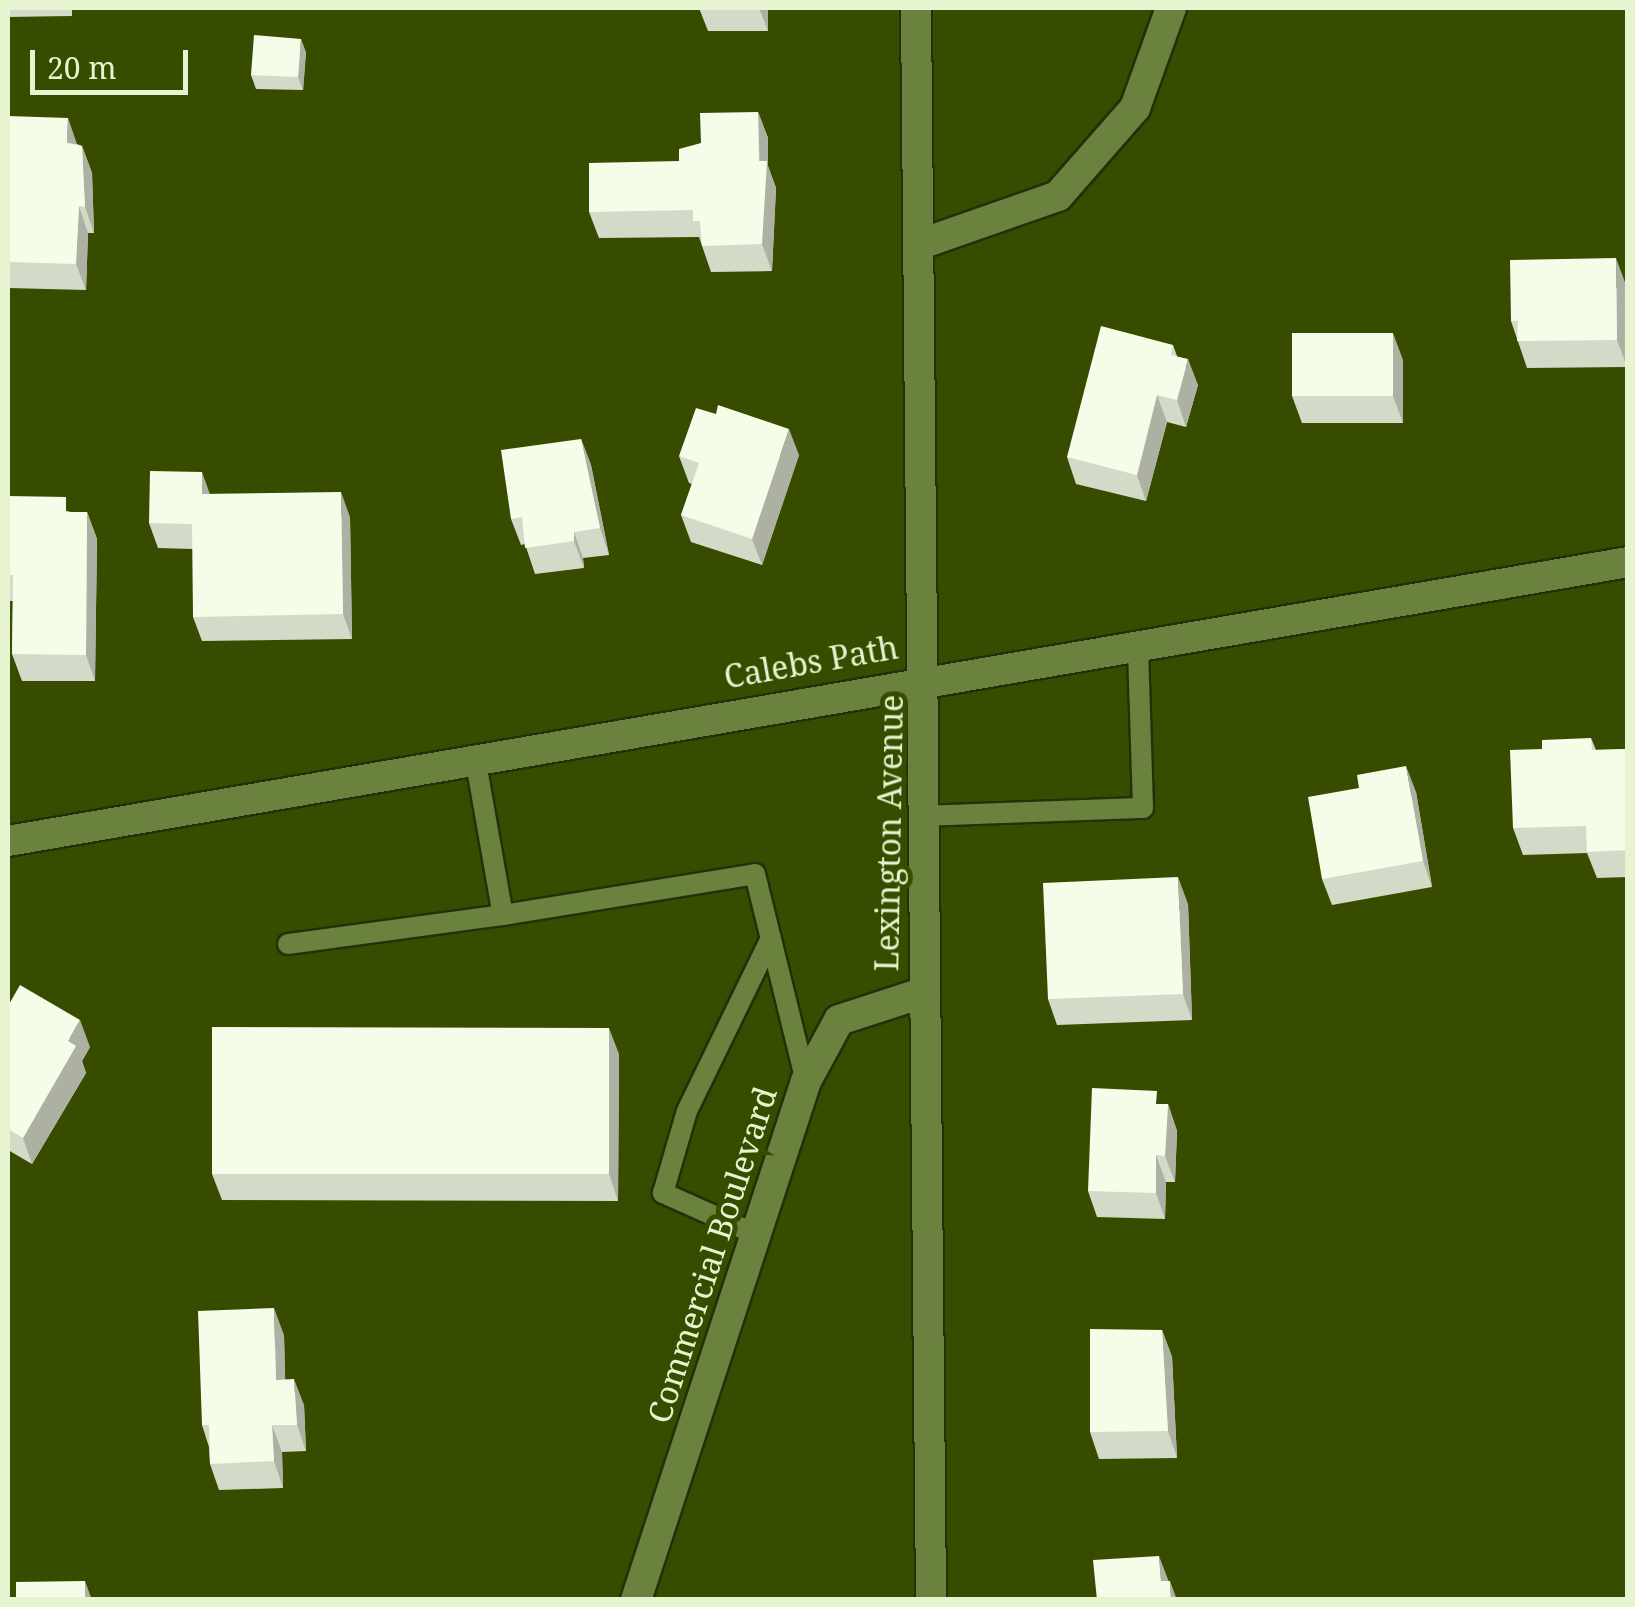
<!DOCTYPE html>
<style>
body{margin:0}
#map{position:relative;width:1635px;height:1607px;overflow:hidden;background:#384c00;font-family:"Noto Serif",serif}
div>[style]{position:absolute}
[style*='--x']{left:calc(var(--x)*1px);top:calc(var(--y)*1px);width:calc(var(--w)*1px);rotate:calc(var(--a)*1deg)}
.roads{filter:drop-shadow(2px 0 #242f0b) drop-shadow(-2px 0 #242f0b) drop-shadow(0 2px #242f0b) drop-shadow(0 -2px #242f0b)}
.service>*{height:20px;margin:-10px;padding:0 10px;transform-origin:10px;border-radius:10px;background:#6b823e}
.minor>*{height:30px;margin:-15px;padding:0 15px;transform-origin:15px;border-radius:15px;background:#6b823e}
.tertiary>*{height:30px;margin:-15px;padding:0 15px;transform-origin:15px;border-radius:15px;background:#6b823e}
.wall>*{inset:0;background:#d3dac8}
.shaded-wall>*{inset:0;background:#acb1a3}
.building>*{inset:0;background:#f5fde9}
span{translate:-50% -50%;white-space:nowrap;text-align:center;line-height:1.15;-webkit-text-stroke:10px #384c00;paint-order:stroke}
.street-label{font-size:32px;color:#e6f4d0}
.frame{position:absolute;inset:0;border:10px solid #e6f4d0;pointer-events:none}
.scale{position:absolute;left:30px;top:50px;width:158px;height:45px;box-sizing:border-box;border:5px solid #e6f4d0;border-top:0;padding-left:12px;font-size:30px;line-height:35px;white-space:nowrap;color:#e6f4d0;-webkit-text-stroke:8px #384c00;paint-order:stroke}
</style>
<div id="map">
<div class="roads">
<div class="service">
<i style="--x:475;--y:757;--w:160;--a:80"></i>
<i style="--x:503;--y:915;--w:255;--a:-9.2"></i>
<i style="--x:755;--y:874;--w:213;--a:76.2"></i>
<i style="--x:924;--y:816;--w:219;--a:-2.1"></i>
<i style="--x:1143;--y:808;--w:161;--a:-91.8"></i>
<i style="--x:288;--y:944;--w:217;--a:-7.7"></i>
<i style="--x:755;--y:1234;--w:101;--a:-156"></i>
<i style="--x:663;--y:1193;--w:85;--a:-73.7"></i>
<i style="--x:687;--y:1111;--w:192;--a:-64.1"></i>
</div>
<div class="minor">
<i style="--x:916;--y:8;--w:1592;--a:89.46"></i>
<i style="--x:921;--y:244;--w:145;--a:-19.3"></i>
<i style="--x:1058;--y:196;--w:117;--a:-48.8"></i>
<i style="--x:1135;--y:108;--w:106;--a:-70.2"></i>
<i style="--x:636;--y:1600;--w:546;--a:-71.86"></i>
<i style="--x:806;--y:1081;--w:69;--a:-61.6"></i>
<i style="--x:839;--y:1020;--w:87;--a:-18"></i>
</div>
<div class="tertiary">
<i style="--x:8;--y:841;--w:1644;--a:-9.77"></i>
</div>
</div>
<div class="wall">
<i style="clip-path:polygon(8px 8px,72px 8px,72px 16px,8px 17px)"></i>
<i style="clip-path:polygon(699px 8px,768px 8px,768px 31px,708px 31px)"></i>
<i style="clip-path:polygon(306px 52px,303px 90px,256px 89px,251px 75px)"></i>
<i style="clip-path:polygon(758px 112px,768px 138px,768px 166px,776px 188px,772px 271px,711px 272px,699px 237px,599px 238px,589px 212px,679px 161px,701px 143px)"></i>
<i style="clip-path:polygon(8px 116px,82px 146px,92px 173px,94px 233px,88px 233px,86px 290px,8px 288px)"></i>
<i style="clip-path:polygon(1626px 285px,1627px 367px,1527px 368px,1511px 321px)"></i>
<i style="clip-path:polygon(1173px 345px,1177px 356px,1198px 385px,1186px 427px,1167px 422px,1146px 501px,1076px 484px,1067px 457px)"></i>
<i style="clip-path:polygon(1403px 360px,1403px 423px,1302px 423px,1292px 396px)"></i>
<i style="clip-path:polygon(581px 439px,591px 465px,609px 555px,583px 558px,584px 568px,535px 574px,525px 544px,521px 545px,511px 519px)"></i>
<i style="clip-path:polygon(799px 455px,762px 565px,691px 542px,681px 515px,692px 484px,689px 483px,679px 456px)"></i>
<i style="clip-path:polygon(210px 494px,350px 517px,352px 639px,202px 641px,193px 617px,193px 549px,158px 548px,149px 523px)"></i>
<i style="clip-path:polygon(8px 496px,71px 512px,87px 512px,97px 539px,95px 681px,22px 681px,12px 654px,13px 601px,8px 601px)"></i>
<i style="clip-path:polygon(1591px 738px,1596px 750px,1626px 749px,1628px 752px,1628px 877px,1597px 878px,1587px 853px,1523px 855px,1513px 828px,1542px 749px)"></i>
<i style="clip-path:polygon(1416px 792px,1432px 887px,1332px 905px,1322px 879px)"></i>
<i style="clip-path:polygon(1188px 904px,1192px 1020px,1057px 1025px,1048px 999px)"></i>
<i style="clip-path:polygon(8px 1006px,90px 1047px,82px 1061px,86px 1073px,32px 1164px,8px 1150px)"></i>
<i style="clip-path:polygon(619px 1054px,618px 1201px,222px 1200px,212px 1174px)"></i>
<i style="clip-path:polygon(1162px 1104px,1168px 1104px,1177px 1131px,1175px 1182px,1166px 1182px,1165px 1219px,1097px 1217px,1088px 1191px)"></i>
<i style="clip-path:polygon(1162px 1330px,1172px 1357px,1177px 1458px,1099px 1459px,1090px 1432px)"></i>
<i style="clip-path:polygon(284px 1335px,285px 1379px,304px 1405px,306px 1451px,282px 1452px,283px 1488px,219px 1490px,210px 1464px,209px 1447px,202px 1425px)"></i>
</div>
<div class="shaded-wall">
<i style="clip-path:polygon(759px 8px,768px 8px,768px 31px)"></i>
<i style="clip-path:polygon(301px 39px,306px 52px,303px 90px,298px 77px)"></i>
<i style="clip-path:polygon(758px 112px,768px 138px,768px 166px,776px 188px,772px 271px,762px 244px)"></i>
<i style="clip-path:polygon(68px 118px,77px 144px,67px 143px)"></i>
<i style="clip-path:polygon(82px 146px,92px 173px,94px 233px,85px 207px)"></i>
<i style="clip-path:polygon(79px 206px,88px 233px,86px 290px,76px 264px)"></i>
<i style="clip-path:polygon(1616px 258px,1626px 285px,1627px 367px,1617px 340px)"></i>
<i style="clip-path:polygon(1393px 333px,1403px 360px,1403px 423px,1393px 396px)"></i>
<i style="clip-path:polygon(1188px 359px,1198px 385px,1186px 427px,1177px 400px)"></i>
<i style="clip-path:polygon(1157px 395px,1167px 422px,1146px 501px,1137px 475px)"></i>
<i style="clip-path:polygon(789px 429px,799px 455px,762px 565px,752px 539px)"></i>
<i style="clip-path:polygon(581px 439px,591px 465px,609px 555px,600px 528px)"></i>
<i style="clip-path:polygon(202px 472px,211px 497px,202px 494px)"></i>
<i style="clip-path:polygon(341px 492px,350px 517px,352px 639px,343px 614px)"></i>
<i style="clip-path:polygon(87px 512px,97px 539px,95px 681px,86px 655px)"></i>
<i style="clip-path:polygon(574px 532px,583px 558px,584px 568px,574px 541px)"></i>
<i style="clip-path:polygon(1406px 766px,1416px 792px,1432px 887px,1423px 861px)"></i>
<i style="clip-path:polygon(1178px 877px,1188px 904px,1192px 1020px,1183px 994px)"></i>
<i style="clip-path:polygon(80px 1020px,90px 1047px,82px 1061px,86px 1073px,32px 1164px,23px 1138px,68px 1041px)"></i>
<i style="clip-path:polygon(609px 1028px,619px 1054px,618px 1201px,609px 1174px)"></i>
<i style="clip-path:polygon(1168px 1104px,1177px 1131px,1175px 1182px,1165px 1156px)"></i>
<i style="clip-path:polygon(1156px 1155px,1166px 1182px,1165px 1219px,1156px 1193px)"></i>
<i style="clip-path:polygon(274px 1308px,284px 1335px,286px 1406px,276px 1380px)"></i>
<i style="clip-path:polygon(1162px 1330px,1172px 1357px,1177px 1458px,1168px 1431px)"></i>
<i style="clip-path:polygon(294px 1379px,304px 1405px,306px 1451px,297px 1425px)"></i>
<i style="clip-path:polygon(272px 1425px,282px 1452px,283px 1488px,274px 1461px)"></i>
<i style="clip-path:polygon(1159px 1556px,1169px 1582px,1161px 1581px)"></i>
<i style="clip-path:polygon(85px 1581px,92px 1600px,85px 1600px)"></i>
<i style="clip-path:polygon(1170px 1581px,1177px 1600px,1171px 1600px)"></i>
</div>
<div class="building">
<i style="clip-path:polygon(254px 35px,301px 39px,298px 77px,251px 75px)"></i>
<i style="clip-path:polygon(758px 112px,759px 161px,767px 161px,762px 244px,702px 246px,700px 221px,693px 221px,693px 210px,589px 212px,589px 163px,679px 161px,679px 149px,701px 143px,700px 113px)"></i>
<i style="clip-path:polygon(8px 116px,68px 118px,67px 143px,82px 146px,85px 207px,79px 206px,76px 264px,8px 262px)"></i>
<i style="clip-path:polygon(1616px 258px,1617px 340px,1517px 341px,1518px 321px,1511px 321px,1510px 260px)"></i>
<i style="clip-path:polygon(1101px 326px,1173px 345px,1171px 355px,1188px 359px,1177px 400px,1157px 395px,1137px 475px,1067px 457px)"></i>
<i style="clip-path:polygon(1292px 333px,1393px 333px,1393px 396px,1292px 396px)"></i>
<i style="clip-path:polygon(718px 405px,789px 429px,752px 539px,681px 515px,699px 463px,679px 456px,696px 408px,716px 414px)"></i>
<i style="clip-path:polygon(581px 439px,600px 528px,574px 532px,574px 541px,525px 548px,522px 517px,511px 519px,501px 450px)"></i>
<i style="clip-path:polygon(150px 471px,202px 472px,202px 494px,341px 492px,343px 614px,193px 617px,192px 524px,149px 523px)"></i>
<i style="clip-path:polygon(8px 496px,66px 497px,66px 512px,87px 512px,86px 655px,12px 654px,13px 575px,8px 575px)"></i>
<i style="clip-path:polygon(1591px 738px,1592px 750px,1626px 749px,1628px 850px,1587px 852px,1586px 826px,1513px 828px,1510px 750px,1542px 749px,1542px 740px)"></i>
<i style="clip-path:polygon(1406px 766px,1423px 861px,1322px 879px,1308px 797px,1359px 788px,1357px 775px)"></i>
<i style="clip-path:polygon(1178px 877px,1183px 994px,1048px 999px,1043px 883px)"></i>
<i style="clip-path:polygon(20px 985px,80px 1020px,68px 1041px,76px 1046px,23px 1138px,8px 1129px,8px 1006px)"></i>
<i style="clip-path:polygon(212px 1027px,609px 1028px,609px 1174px,212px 1174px)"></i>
<i style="clip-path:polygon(1092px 1088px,1157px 1091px,1156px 1104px,1168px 1104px,1165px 1156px,1156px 1155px,1156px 1193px,1088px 1191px)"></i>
<i style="clip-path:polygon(274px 1308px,276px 1380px,294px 1379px,297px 1425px,272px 1425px,274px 1461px,210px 1464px,209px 1425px,202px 1425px,198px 1311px)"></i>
<i style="clip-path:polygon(1090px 1329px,1162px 1330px,1168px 1431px,1090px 1432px)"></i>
<i style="clip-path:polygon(1159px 1556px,1161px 1581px,1170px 1581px,1171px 1600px,1097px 1600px,1093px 1560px)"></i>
<i style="clip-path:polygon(85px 1581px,85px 1600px,16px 1600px,16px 1582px)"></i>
</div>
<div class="street-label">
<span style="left:811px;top:662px;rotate:-10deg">Calebs Path</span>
<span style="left:889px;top:833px;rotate:-89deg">Lexington Avenue</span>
<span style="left:712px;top:1255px;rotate:-72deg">Commercial Boulevard</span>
</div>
<div class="frame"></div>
<div class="scale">20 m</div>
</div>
